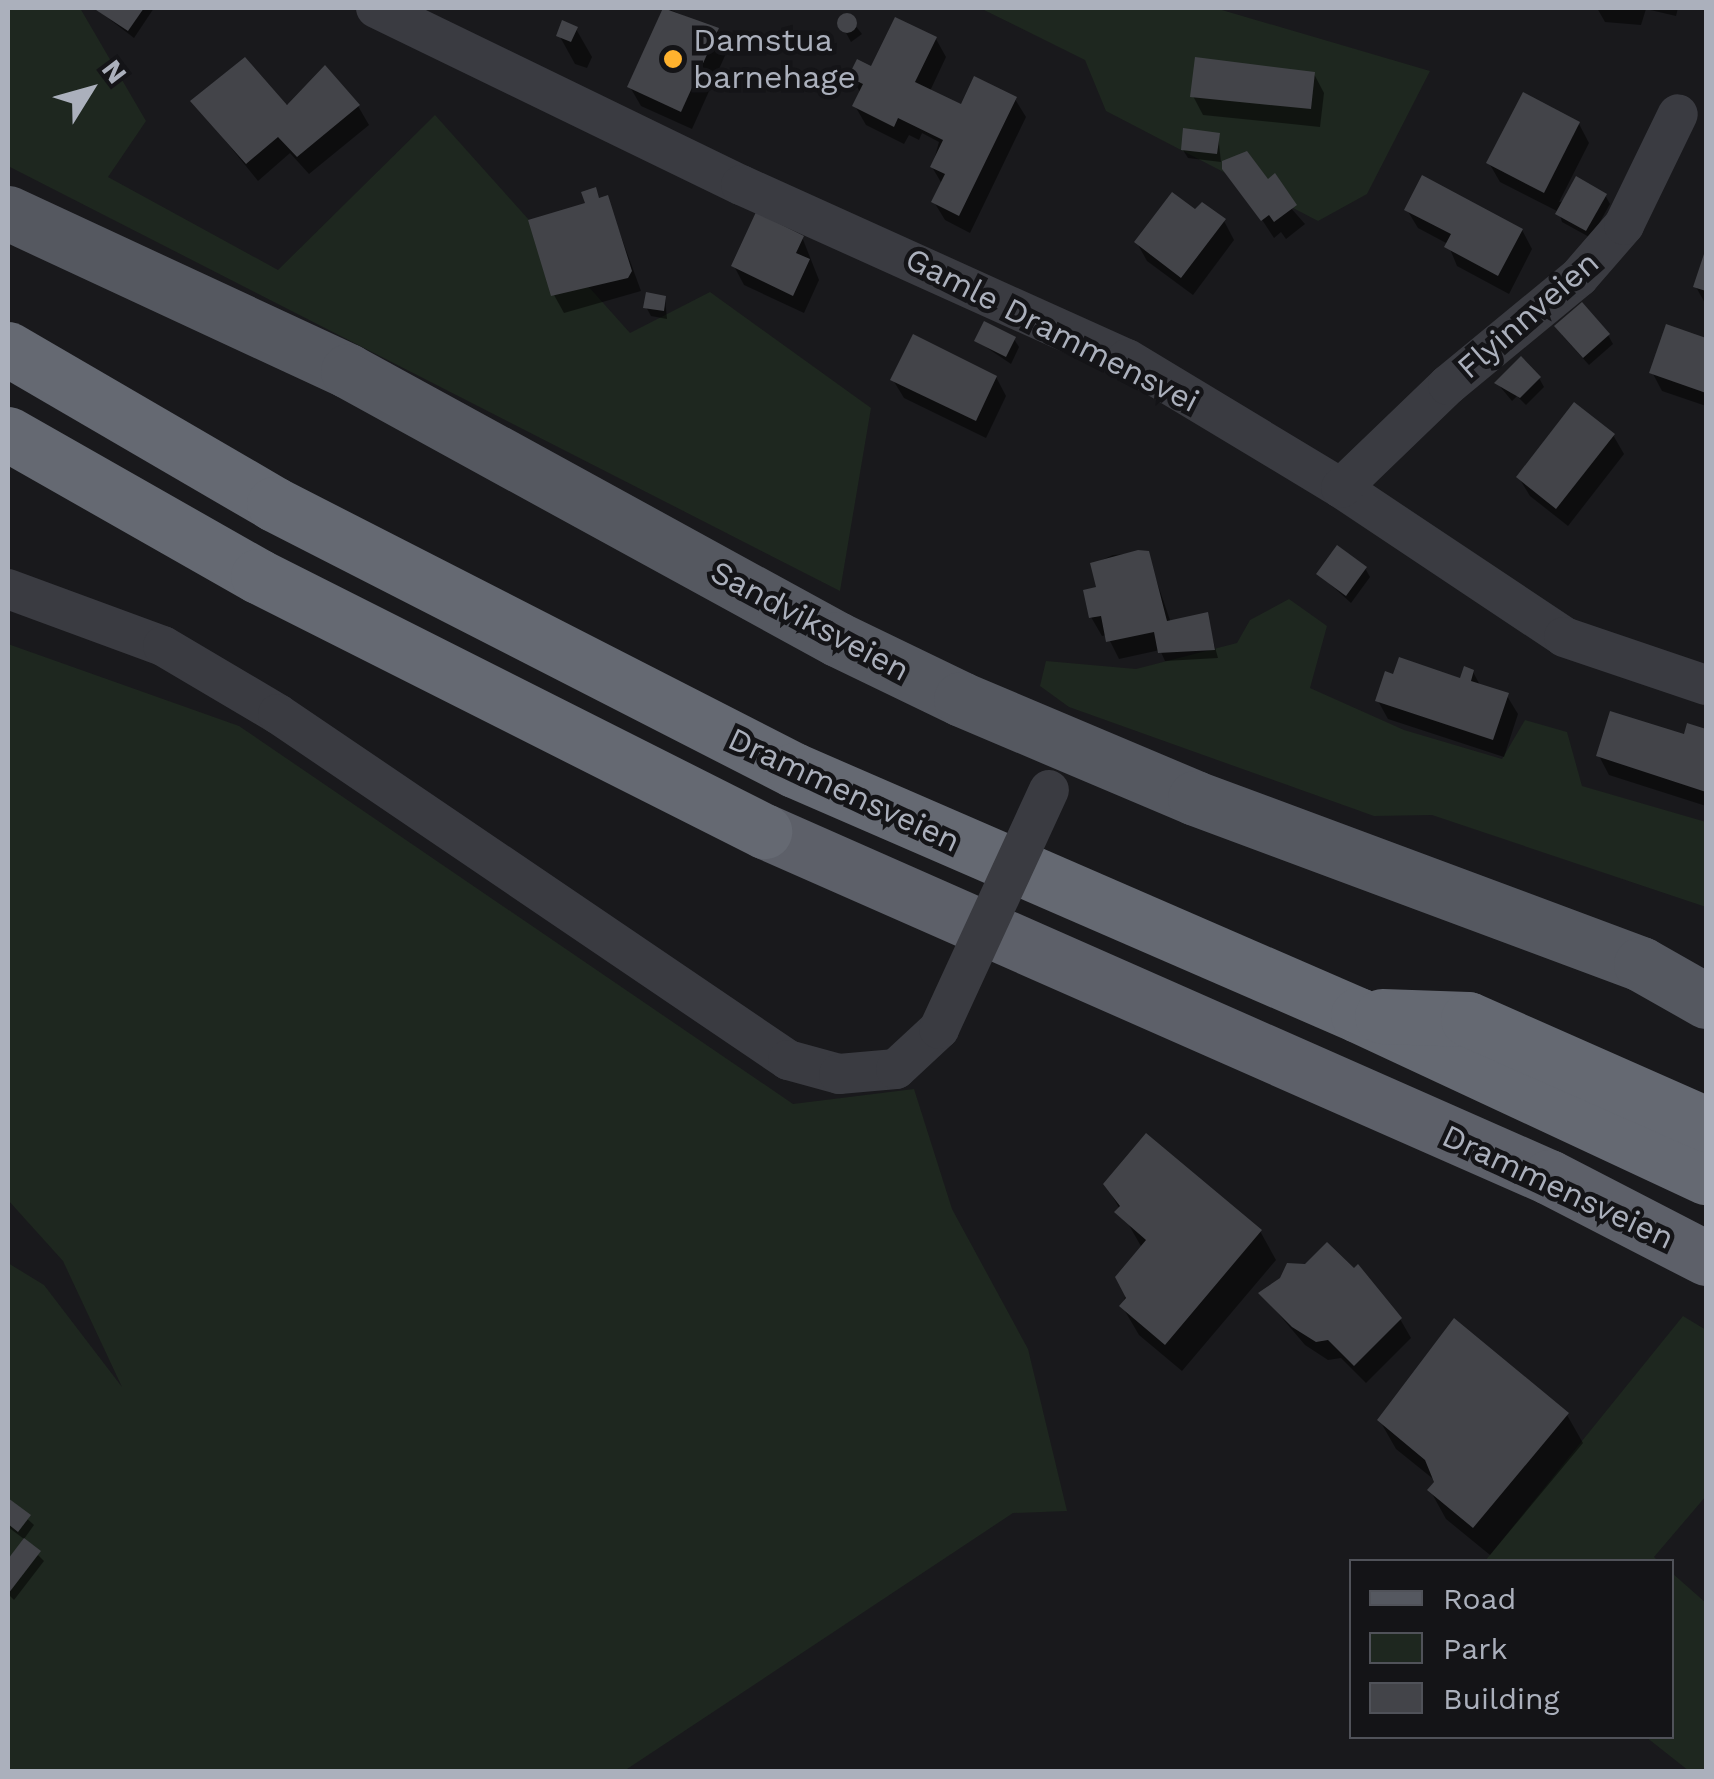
<!DOCTYPE html>
<style>
body{margin:0}
#map{position:relative;width:1714px;height:1779px;overflow:hidden;background:#19191c;font-family:"Work Sans",sans-serif}
div>[style]{position:absolute}
[style*='--x']{left:calc(var(--x)*1px);top:calc(var(--y)*1px);width:calc(var(--w)*1px);rotate:calc(var(--a)*1deg)}
.green>*{inset:0;background:#1e271f}
.shadow>*{inset:0;background:#0007}
.building>*{inset:0;background:#434449}
.round{border-radius:50%}
.minor>*{height:40px;margin:-20px;padding:0 20px;transform-origin:20px;border-radius:20px;background:#3a3b41}
.primary>*{height:55px;margin:-27.5px;padding:0 27.5px;transform-origin:27.5px;border-radius:27.5px;background:#555860}
.trunk>*{height:55px;margin:-27.5px;padding:0 27.5px;transform-origin:27.5px;border-radius:27.5px;background:#5d6069}
.motorway>*{height:55px;margin:-27.5px;padding:0 27.5px;transform-origin:27.5px;border-radius:27.5px;background:#656972}
.minor-bridge>*{height:40px;margin:-20px;padding:0 20px;transform-origin:20px;border-radius:20px;background:#3a3b41}
.dots>*{width:28px;height:28px;translate:-50% -50%;box-sizing:border-box;border:5px solid #141417;border-radius:50%}
span{translate:-50% -50%;white-space:nowrap;text-align:center;line-height:1.15;-webkit-text-stroke:9px #141417;paint-order:stroke}
.poi-label{font-size:32px;color:#abb0bc}
.left{translate:0 -50%;text-align:left}
.street-label{font-size:32px;color:#abb0bc}
.frame{position:absolute;inset:0;border:10px solid #abb0bc;pointer-events:none}
.legend{position:absolute;left:1349px;top:1559px;width:325px;height:180px;box-sizing:border-box;background:#141417;border:2px solid #505259;margin:0;padding:12px 18px;list-style:none;font-size:30px;color:#abb0bc}
.legend li{display:flex;align-items:center;gap:20px;height:50px}
.legend b{width:50px;border:2px solid #505259}
.north{position:absolute;left:40px;top:40px;width:100px;height:100px;-webkit-text-stroke:8px #141417;paint-order:stroke;rotate:53deg;font-size:28px;font-weight:700;line-height:40px;text-align:center;color:#abb0bc}
.north::after{content:'';display:block;margin:auto;width:35px;height:45px;background:#abb0bc;clip-path:polygon(50% 0,100% 100%,50% 72%,0 100%)}
</style>
<div id="map">
<div class="green">
<i style="clip-path:polygon(8px 8px,80px 8px,146px 121px,108px 177px,278px 270px,435px 115px,630px 333px,710px 292px,871px 408px,840px 591px,8px 166px)"></i>
<i style="clip-path:polygon(980px 8px,1215px 8px,1430px 71px,1367px 194px,1318px 221px,1106px 111px,1085px 60px)"></i>
<i style="clip-path:polygon(1289px 599px,1327px 626px,1310px 688px,1404px 730px,1502px 759px,1525px 720px,1567px 732px,1582px 786px,1706px 822px,1706px 907px,1432px 815px,1374px 816px,1069px 707px,1040px 686px,1046px 661px,1136px 669px,1237px 643px,1250px 620px)"></i>
<i style="clip-path:polygon(8px 644px,239px 726px,793px 1104px,914px 1089px,952px 1209px,1028px 1349px,1067px 1511px,1013px 1513px,624px 1771px,8px 1771px,8px 1263px,44px 1285px,122px 1387px,63px 1261px,8px 1200px)"></i>
<i style="clip-path:polygon(1683px 1316px,1706px 1330px,1706px 1496px,1654px 1557px,1658px 1561px,1485px 1561px)"></i>
<i style="clip-path:polygon(1672px 1573px,1706px 1603px,1706px 1771px,1689px 1771px,1646px 1737px,1672px 1736px)"></i>
</div>
<div class="shadow">
<i style="clip-path:polygon(95px 8px,154px 8px,134px 38px)"></i>
<i style="clip-path:polygon(666px 8px,717px 30px,728px 49px,692px 129px,641px 106px,630px 87px)"></i>
<i style="clip-path:polygon(1597px 8px,1678px 8px,1676px 16px,1646px 9px,1641px 25px,1605px 22px)"></i>
<i style="clip-path:polygon(847px 15px,862px 34px,851px 42px,839px 20px)"></i>
<i style="clip-path:polygon(576px 29px,592px 57px,587px 68px,575px 64px,559px 35px)"></i>
<i style="clip-path:polygon(936px 39px,946px 57px,930px 91px,962px 107px,1015px 99px,1026px 117px,970px 233px,945px 220px,934px 202px,942px 184px,932px 167px,939px 142px,922px 133px,919px 140px,909px 135px,904px 144px,866px 125px,855px 106px,861px 94px,851px 76px)"></i>
<i style="clip-path:polygon(1314px 74px,1324px 93px,1320px 127px,1203px 115px,1193px 96px)"></i>
<i style="clip-path:polygon(194px 102px,358px 106px,369px 125px,309px 174px,290px 153px,258px 181px)"></i>
<i style="clip-path:polygon(1579px 124px,1589px 143px,1559px 202px,1605px 195px,1610px 204px,1591px 238px,1562px 222px,1559px 212px,1500px 182px,1489px 163px)"></i>
<i style="clip-path:polygon(1218px 135px,1221px 162px,1188px 158px,1183px 150px)"></i>
<i style="clip-path:polygon(1236px 180px,1268px 182px,1305px 224px,1286px 239px,1281px 232px,1274px 238px)"></i>
<i style="clip-path:polygon(607px 198px,641px 291px,564px 313px,554px 295px)"></i>
<i style="clip-path:polygon(1407px 210px,1522px 230px,1532px 249px,1509px 294px,1457px 266px,1448px 244px,1418px 228px)"></i>
<i style="clip-path:polygon(1195px 213px,1224px 221px,1234px 240px,1193px 295px,1147px 261px,1137px 243px)"></i>
<i style="clip-path:polygon(802px 237px,819px 280px,804px 313px,744px 285px,734px 266px)"></i>
<i style="clip-path:polygon(1706px 254px,1706px 305px,1696px 287px)"></i>
<i style="clip-path:polygon(665px 298px,667px 319px,651px 316px,646px 307px)"></i>
<i style="clip-path:polygon(1667px 327px,1706px 341px,1706px 406px,1662px 391px,1652px 372px)"></i>
<i style="clip-path:polygon(1562px 335px,1608px 335px,1613px 344px,1589px 365px)"></i>
<i style="clip-path:polygon(1014px 339px,1019px 347px,1011px 364px,977px 341px)"></i>
<i style="clip-path:polygon(996px 377px,1006px 396px,986px 438px,904px 398px,893px 380px)"></i>
<i style="clip-path:polygon(1539px 378px,1544px 387px,1526px 405px,1517px 396px,1512px 401px,1497px 383px)"></i>
<i style="clip-path:polygon(1613px 435px,1624px 454px,1568px 526px,1530px 496px,1519px 478px)"></i>
<i style="clip-path:polygon(1147px 553px,1171px 623px,1206px 615px,1218px 658px,1165px 661px,1160px 650px,1119px 659px,1107px 635px,1102px 636px,1091px 617px,1099px 589px,1093px 564px,1113px 555px)"></i>
<i style="clip-path:polygon(1365px 568px,1370px 577px,1351px 603px,1319px 574px)"></i>
<i style="clip-path:polygon(1473px 672px,1481px 687px,1507px 696px,1518px 714px,1504px 757px,1388px 719px,1378px 701px,1462px 681px)"></i>
<i style="clip-path:polygon(1689px 726px,1706px 732px,1706px 806px,1609px 775px,1599px 756px,1685px 737px)"></i>
<i style="clip-path:polygon(1106px 1185px,1260px 1231px,1276px 1260px,1182px 1371px,1139px 1335px,1122px 1306px,1142px 1248px)"></i>
<i style="clip-path:polygon(1261px 1293px,1400px 1319px,1411px 1338px,1366px 1383px,1341px 1358px,1328px 1360px,1305px 1345px)"></i>
<i style="clip-path:polygon(1567px 1415px,1583px 1443px,1490px 1555px,1446px 1519px,1430px 1490px,1437px 1482px,1396px 1449px,1380px 1421px)"></i>
<i style="clip-path:polygon(8px 1501px,34px 1525px,24px 1539px,8px 1527px)"></i>
<i style="clip-path:polygon(24px 1541px,44px 1561px,14px 1600px,8px 1594px,8px 1563px)"></i>
</div>
<div class="building">
<i style="clip-path:polygon(93px 8px,144px 8px,128px 31px)"></i>
<i style="clip-path:polygon(663px 8px,719px 28px,681px 112px,627px 87px)"></i>
<i class="round" style="left:837px;top:13px;width:20px;height:20px"></i>
<i style="clip-path:polygon(895px 17px,937px 37px,915px 82px,961px 104px,974px 76px,1017px 97px,959px 216px,931px 202px,945px 174px,930px 167px,943px 140px,898px 118px,894px 127px,852px 106px,863px 84px,848px 77px,857px 59px,871px 66px)"></i>
<i style="clip-path:polygon(562px 20px,578px 27px,571px 42px,556px 36px)"></i>
<i style="clip-path:polygon(245px 57px,287px 105px,325px 65px,360px 105px,297px 157px,278px 137px,246px 164px,190px 101px)"></i>
<i style="clip-path:polygon(1195px 57px,1315px 72px,1311px 109px,1190px 97px)"></i>
<i style="clip-path:polygon(1523px 92px,1580px 122px,1544px 193px,1486px 163px)"></i>
<i style="clip-path:polygon(1183px 128px,1220px 133px,1217px 154px,1181px 150px)"></i>
<i style="clip-path:polygon(1247px 151px,1268px 179px,1275px 173px,1297px 205px,1274px 222px,1269px 215px,1261px 221px,1222px 169px,1222px 161px)"></i>
<i style="clip-path:polygon(1422px 175px,1523px 229px,1498px 276px,1444px 247px,1451px 234px,1404px 210px)"></i>
<i style="clip-path:polygon(1576px 176px,1607px 194px,1586px 231px,1555px 214px)"></i>
<i style="clip-path:polygon(596px 187px,599px 198px,608px 195px,632px 271px,628px 278px,551px 296px,528px 220px,585px 203px,581px 192px)"></i>
<i style="clip-path:polygon(1172px 192px,1195px 209px,1202px 202px,1226px 219px,1181px 278px,1134px 242px)"></i>
<i style="clip-path:polygon(756px 212px,804px 236px,796px 253px,810px 259px,793px 296px,731px 266px)"></i>
<i style="clip-path:polygon(1706px 248px,1706px 291px,1693px 287px)"></i>
<i style="clip-path:polygon(646px 292px,666px 296px,664px 311px,643px 308px)"></i>
<i style="clip-path:polygon(1582px 302px,1610px 334px,1583px 358px,1554px 326px)"></i>
<i style="clip-path:polygon(984px 321px,1016px 337px,1006px 357px,974px 341px)"></i>
<i style="clip-path:polygon(1666px 324px,1706px 338px,1706px 393px,1649px 373px)"></i>
<i style="clip-path:polygon(913px 334px,997px 376px,976px 421px,890px 380px)"></i>
<i style="clip-path:polygon(1521px 356px,1541px 377px,1520px 398px,1494px 383px)"></i>
<i style="clip-path:polygon(1574px 402px,1615px 434px,1556px 509px,1516px 477px)"></i>
<i style="clip-path:polygon(1337px 545px,1367px 567px,1346px 596px,1316px 574px)"></i>
<i style="clip-path:polygon(1138px 550px,1149px 551px,1167px 621px,1208px 612px,1215px 650px,1158px 653px,1154px 632px,1106px 642px,1101px 616px,1089px 618px,1083px 590px,1096px 587px,1090px 563px)"></i>
<i style="clip-path:polygon(1399px 657px,1460px 678px,1464px 666px,1474px 670px,1471px 681px,1509px 693px,1493px 740px,1375px 701px,1385px 671px,1393px 674px)"></i>
<i style="clip-path:polygon(1610px 711px,1684px 734px,1687px 723px,1706px 729px,1706px 792px,1596px 756px)"></i>
<i style="clip-path:polygon(1146px 1133px,1262px 1230px,1165px 1345px,1119px 1306px,1126px 1298px,1115px 1277px,1146px 1240px,1114px 1212px,1120px 1206px,1103px 1184px)"></i>
<i style="clip-path:polygon(1327px 1242px,1354px 1268px,1358px 1264px,1402px 1318px,1354px 1366px,1328px 1340px,1316px 1342px,1292px 1327px,1258px 1293px,1280px 1278px,1287px 1263px,1305px 1264px)"></i>
<i style="clip-path:polygon(1454px 1318px,1569px 1413px,1473px 1528px,1427px 1490px,1434px 1482px,1425px 1460px,1377px 1420px)"></i>
<i style="clip-path:polygon(8px 1498px,31px 1515px,18px 1532px,8px 1524px)"></i>
<i style="clip-path:polygon(24px 1538px,41px 1551px,8px 1594px,8px 1559px)"></i>
</div>
<div class="minor">
<i style="--x:376;--y:8;--w:406;--a:25.9"></i>
<i style="--x:741;--y:185;--w:423;--a:24.3"></i>
<i style="--x:1127;--y:359;--w:250;--a:31.1"></i>
<i style="--x:1341;--y:488;--w:268;--a:33.7"></i>
<i style="--x:1564;--y:637;--w:150;--a:18.7"></i>
<i style="--x:1341;--y:488;--w:149;--a:-43.9"></i>
<i style="--x:1448;--y:385;--w:170;--a:-39.5"></i>
<i style="--x:1579;--y:277;--w:69;--a:-49.1"></i>
<i style="--x:1624;--y:225;--w:123;--a:-64.1"></i>
<i style="--x:8;--y:589;--w:165;--a:20.2"></i>
<i style="--x:163;--y:646;--w:134;--a:30.6"></i>
<i style="--x:278;--y:714;--w:616;--a:34.15"></i>
<i style="--x:788;--y:1060;--w:53;--a:15.4"></i>
<i style="--x:839;--y:1074;--w:57;--a:-5"></i>
<i style="--x:896;--y:1069;--w:59;--a:-42.9"></i>
</div>
<div class="primary">
<i style="--x:8;--y:213;--w:375;--a:24.9"></i>
<i style="--x:348;--y:371;--w:558;--a:28.73"></i>
<i style="--x:837;--y:639;--w:138;--a:25.8"></i>
<i style="--x:961;--y:699;--w:254;--a:22.9"></i>
<i style="--x:1195;--y:798;--w:476;--a:20.4"></i>
<i style="--x:1641;--y:964;--w:75;--a:29.6"></i>
</div>
<div class="trunk">
<i style="--x:764;--y:831;--w:858;--a:23.79"></i>
<i style="--x:1549;--y:1177;--w:177;--a:27.3"></i>
</div>
<div class="motorway">
<i style="--x:8;--y:349;--w:308;--a:30.2"></i>
<i style="--x:274;--y:504;--w:584;--a:27.09"></i>
<i style="--x:794;--y:770;--w:615;--a:23.48"></i>
<i style="--x:1358;--y:1015;--w:384;--a:25"></i>
<i style="--x:8;--y:434;--w:288;--a:29.6"></i>
<i style="--x:258;--y:576;--w:567;--a:26.75"></i>
<i style="--x:1382;--y:1016;--w:86;--a:2"></i>
<i style="--x:1468;--y:1019;--w:260;--a:23.8"></i>
</div>
<div class="minor-bridge">
<i style="--x:939;--y:1029;--w:263;--a:-65.3"></i>
</div>
<div class="dots">
<i style="left:673px;top:59px;background:#ffb22e"></i>
</div>
<div class="poi-label">
<span class="left" style="left:693px;top:59px">Damstua<br>barnehage</span>
</div>
<div class="street-label">
<span style="left:1528px;top:315px;rotate:-41deg">Flyinnveien</span>
<span style="left:1052px;top:330px;rotate:27deg">Gamle Drammensvei</span>
<span style="left:810px;top:621px;rotate:28deg">Sandviksveien</span>
<span style="left:844px;top:790px;rotate:25deg">Drammensveien</span>
<span style="left:1558px;top:1187px;rotate:25deg">Drammensveien</span>
</div>
<div class="frame"></div>
<ul class="legend">
<li><b style="height:12px;background:#555860"></b>Road</li>
<li><b style="height:28px;background:#1e271f"></b>Park</li>
<li><b style="height:28px;background:#434449"></b>Building</li>
</ul>
<div class="north">N</div>
</div>
